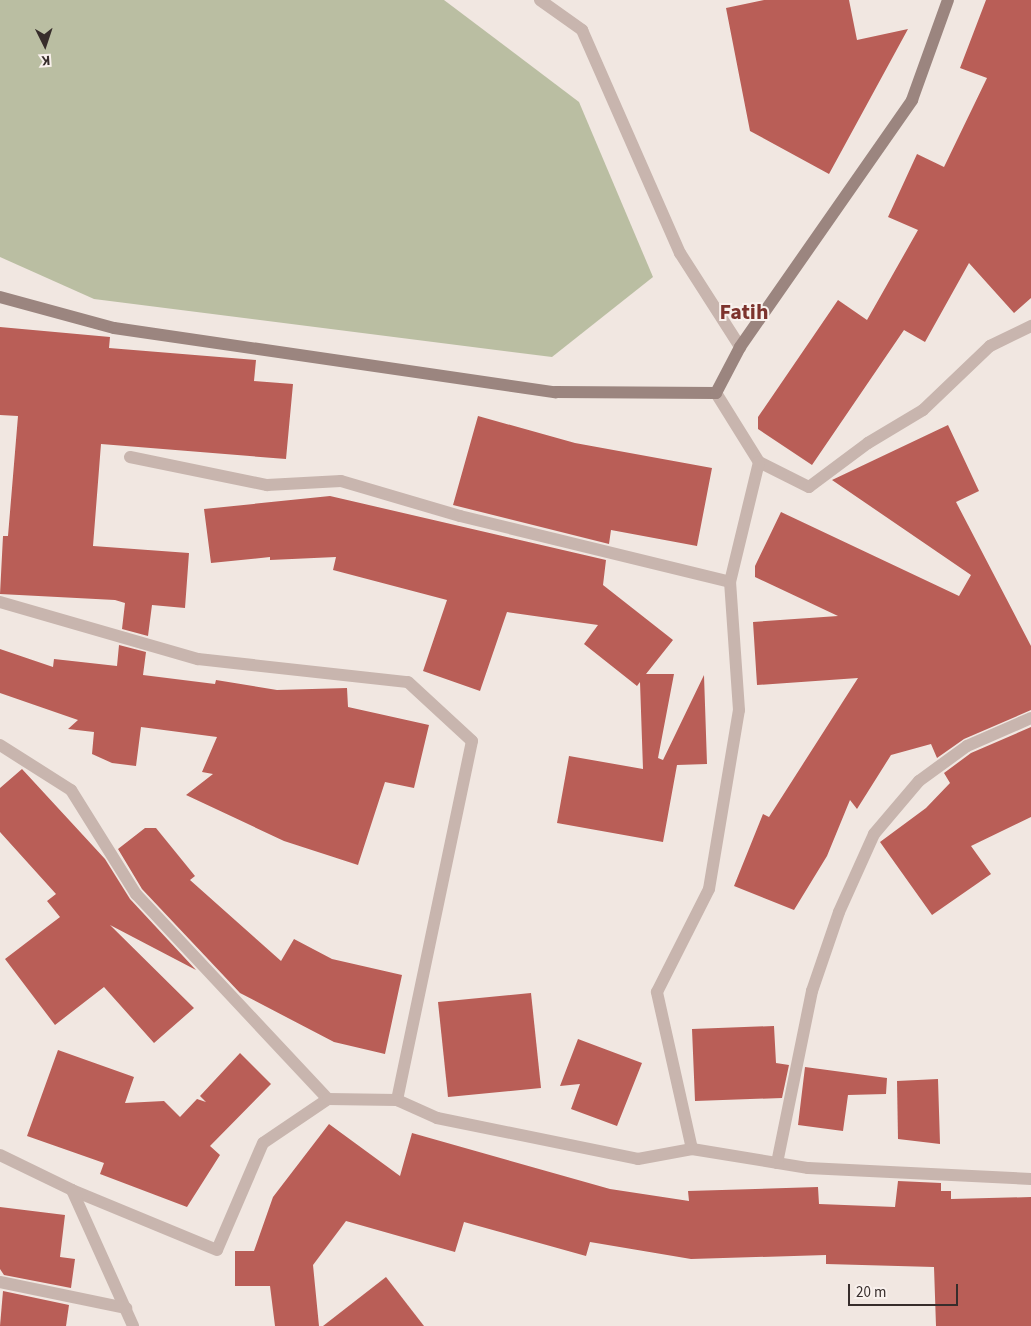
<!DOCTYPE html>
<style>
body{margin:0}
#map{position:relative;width:1031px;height:1326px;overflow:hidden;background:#f1e7e1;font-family:"Source Sans 3",sans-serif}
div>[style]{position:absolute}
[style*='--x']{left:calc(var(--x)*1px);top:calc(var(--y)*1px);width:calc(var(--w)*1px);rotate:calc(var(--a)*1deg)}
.green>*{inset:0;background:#babea2}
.building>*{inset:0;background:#b95e57}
.street>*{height:12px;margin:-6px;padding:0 6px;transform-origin:6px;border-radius:6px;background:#c8b5ae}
.secondary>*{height:12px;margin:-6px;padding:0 6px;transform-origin:6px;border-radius:6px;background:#9b857f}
span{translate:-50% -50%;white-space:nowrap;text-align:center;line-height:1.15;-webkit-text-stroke:4px #f9f1ed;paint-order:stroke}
.district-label{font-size:22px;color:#7d332d;font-weight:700}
.north{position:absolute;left:20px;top:20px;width:50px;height:50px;-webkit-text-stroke:4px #f9f1ed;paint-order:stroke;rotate:176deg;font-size:14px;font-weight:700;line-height:20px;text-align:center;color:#372d2b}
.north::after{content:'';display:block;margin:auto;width:18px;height:22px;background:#372d2b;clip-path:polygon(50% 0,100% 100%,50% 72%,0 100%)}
.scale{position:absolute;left:848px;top:1284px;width:110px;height:22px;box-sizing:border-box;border:2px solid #372d2b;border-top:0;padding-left:6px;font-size:15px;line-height:18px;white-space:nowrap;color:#372d2b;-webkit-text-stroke:4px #f9f1ed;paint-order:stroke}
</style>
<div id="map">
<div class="green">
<i style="clip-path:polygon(0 0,444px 0,579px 102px,653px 277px,552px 357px,94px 299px,0 257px)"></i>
</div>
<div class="building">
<i style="clip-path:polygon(764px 0,849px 0,857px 40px,908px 29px,829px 174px,750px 131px,726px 8px)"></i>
<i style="clip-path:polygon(986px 0,1031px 0,1031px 298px,1014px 313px,969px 263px,925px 342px,904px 330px,812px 465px,758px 429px,758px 417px,838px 300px,867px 320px,918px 230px,888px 217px,917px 154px,944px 167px,987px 78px,960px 68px)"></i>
<i style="clip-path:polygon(0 327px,110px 337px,109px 348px,256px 360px,254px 381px,293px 384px,286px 459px,101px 444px,93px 546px,189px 553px,185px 608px,152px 605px,148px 636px,122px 629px,125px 603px,115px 600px,0 594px,3px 536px,8px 536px,18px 416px,0 415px)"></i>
<i style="clip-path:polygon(478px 416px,575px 443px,712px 468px,697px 546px,611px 530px,609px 544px,453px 505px)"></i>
<i style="clip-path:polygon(948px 425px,979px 491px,956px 502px,1031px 646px,1031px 710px,964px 739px,937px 758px,931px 744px,891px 755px,857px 809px,850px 800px,827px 856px,794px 910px,734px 886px,763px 814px,769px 817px,858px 678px,757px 685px,753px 622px,838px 616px,755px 577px,755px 566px,781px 512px,959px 596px,971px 575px,832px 480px)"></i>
<i style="clip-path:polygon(330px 496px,606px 560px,603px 585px,673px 640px,646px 674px,674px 674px,658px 758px,663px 760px,704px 675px,707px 764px,677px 765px,663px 842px,557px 823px,569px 756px,643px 769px,640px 682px,637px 686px,584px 644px,598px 625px,507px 612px,480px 691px,423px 671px,447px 600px,333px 570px,336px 557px,270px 560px,270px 557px,211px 563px,204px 509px)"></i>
<i style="clip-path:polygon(119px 645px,146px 652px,143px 675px,215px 684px,216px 680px,277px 690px,347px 688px,348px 707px,429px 725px,414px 788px,385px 782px,358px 865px,284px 841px,186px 795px,213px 774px,202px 772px,217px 737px,141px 727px,136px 766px,112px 763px,92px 754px,94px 732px,68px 729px,78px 720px,0 693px,0 649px,53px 667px,54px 659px,117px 666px)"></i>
<i style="clip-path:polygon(1031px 727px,1031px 817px,971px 846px,991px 874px,932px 915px,880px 842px,926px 808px,950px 783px,944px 773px,971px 753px)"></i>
<i style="clip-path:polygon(22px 769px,105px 859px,130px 899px,196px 970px,110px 925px,194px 1008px,154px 1043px,104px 987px,55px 1025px,5px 959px,60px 917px,47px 901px,56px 894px,0 832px,0 788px)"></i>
<i style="clip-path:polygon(145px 828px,156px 828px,195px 876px,190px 880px,281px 961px,294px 939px,332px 959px,402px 975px,385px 1054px,334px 1042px,240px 993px,142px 889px,118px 849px)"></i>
<i style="clip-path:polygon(531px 993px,541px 1088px,448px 1097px,438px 1002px)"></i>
<i style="clip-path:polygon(774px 1026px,776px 1063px,789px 1065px,782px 1098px,695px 1101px,692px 1029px)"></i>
<i style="clip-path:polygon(578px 1039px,642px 1063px,617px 1126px,571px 1109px,580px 1084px,560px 1086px)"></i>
<i style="clip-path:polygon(58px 1050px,134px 1077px,125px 1103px,164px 1101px,180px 1117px,197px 1099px,206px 1102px,200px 1096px,240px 1053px,271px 1084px,210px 1146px,220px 1155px,187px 1207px,100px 1174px,104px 1163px,27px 1136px)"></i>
<i style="clip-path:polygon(805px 1067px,887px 1078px,886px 1094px,848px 1095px,843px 1131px,798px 1125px)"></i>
<i style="clip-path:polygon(938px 1079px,940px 1144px,898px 1139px,897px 1081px)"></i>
<i style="clip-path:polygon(329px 1124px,400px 1176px,412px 1133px,610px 1189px,689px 1201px,688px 1191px,818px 1187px,819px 1204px,895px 1207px,898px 1181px,941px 1183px,941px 1191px,951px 1191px,951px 1199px,1031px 1197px,1031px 1326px,936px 1326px,934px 1267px,826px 1264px,826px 1255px,691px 1259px,590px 1242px,586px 1256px,464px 1222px,455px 1252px,346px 1221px,313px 1265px,319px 1326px,275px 1326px,270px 1286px,235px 1286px,235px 1251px,254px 1251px,273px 1197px)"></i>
<i style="clip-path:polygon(0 1207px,65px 1215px,60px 1257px,75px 1259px,71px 1288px,4px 1275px,0 1269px)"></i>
<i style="clip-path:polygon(386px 1277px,424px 1326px,323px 1326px)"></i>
<i style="clip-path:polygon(3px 1291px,69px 1305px,66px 1326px,0 1326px)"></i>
</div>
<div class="street">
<i style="--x:540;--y:0;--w:52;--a:35.5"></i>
<i style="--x:582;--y:30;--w:244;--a:66.3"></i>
<i style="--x:680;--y:253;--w:112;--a:57.4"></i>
<i style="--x:716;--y:393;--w:81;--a:58.1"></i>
<i style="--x:759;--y:462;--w:56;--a:26.6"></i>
<i style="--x:809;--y:487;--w:74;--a:-36.7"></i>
<i style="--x:868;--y:443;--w:64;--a:-31"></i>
<i style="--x:923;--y:410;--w:93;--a:-43.7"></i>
<i style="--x:990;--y:346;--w:46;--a:-26"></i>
<i style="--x:130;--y:457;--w:140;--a:11.6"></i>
<i style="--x:267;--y:485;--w:74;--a:-3.1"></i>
<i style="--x:341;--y:481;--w:124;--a:16.4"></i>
<i style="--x:460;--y:516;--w:278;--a:13.7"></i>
<i style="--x:0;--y:602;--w:206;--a:16.1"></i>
<i style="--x:198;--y:659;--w:211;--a:6.3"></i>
<i style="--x:408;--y:682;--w:87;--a:42.7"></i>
<i style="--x:472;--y:741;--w:367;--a:101.8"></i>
<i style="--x:397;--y:1100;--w:44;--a:24.2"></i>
<i style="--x:437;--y:1118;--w:205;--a:11.5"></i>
<i style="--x:638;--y:1159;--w:55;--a:-10.5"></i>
<i style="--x:692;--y:1149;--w:118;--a:9.3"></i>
<i style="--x:808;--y:1168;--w:223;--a:2.8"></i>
<i style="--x:0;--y:745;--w:84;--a:32.4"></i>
<i style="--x:71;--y:790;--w:123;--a:58"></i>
<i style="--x:136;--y:894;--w:281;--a:46.9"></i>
<i style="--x:328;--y:1099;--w:78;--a:145.9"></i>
<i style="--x:263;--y:1143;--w:116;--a:113.3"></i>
<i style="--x:217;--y:1250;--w:157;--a:-157.5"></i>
<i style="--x:328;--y:1099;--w:69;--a:0.8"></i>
<i style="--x:692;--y:1149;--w:161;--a:-102.6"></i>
<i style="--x:657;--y:992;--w:115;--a:-63.2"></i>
<i style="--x:709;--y:889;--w:181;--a:-80.5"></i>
<i style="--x:739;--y:710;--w:128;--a:-94"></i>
<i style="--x:730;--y:582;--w:123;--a:-76.4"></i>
<i style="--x:0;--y:1155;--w:80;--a:25.9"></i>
<i style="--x:72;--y:1190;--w:149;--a:65.8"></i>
<i style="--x:777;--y:1163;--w:176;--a:-78.5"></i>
<i style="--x:812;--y:991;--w:83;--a:-71.1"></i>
<i style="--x:839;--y:912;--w:85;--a:-65.8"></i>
<i style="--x:874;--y:834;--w:70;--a:-49.7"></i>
<i style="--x:919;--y:781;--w:59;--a:-36.1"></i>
<i style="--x:967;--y:746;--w:70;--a:-23.6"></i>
<i style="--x:0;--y:1282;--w:129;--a:11.7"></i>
</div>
<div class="secondary">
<i style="--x:0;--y:297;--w:118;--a:15.2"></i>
<i style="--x:114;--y:328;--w:446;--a:8.3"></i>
<i style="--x:555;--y:392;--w:161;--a:0.4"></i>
<i style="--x:716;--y:393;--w:52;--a:-62.4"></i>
<i style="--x:740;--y:347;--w:301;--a:-55.1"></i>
<i style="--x:912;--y:100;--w:106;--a:-70.2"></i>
</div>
<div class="district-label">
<span style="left:744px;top:313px">Fatih</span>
</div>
<div class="north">K</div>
<div class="scale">20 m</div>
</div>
